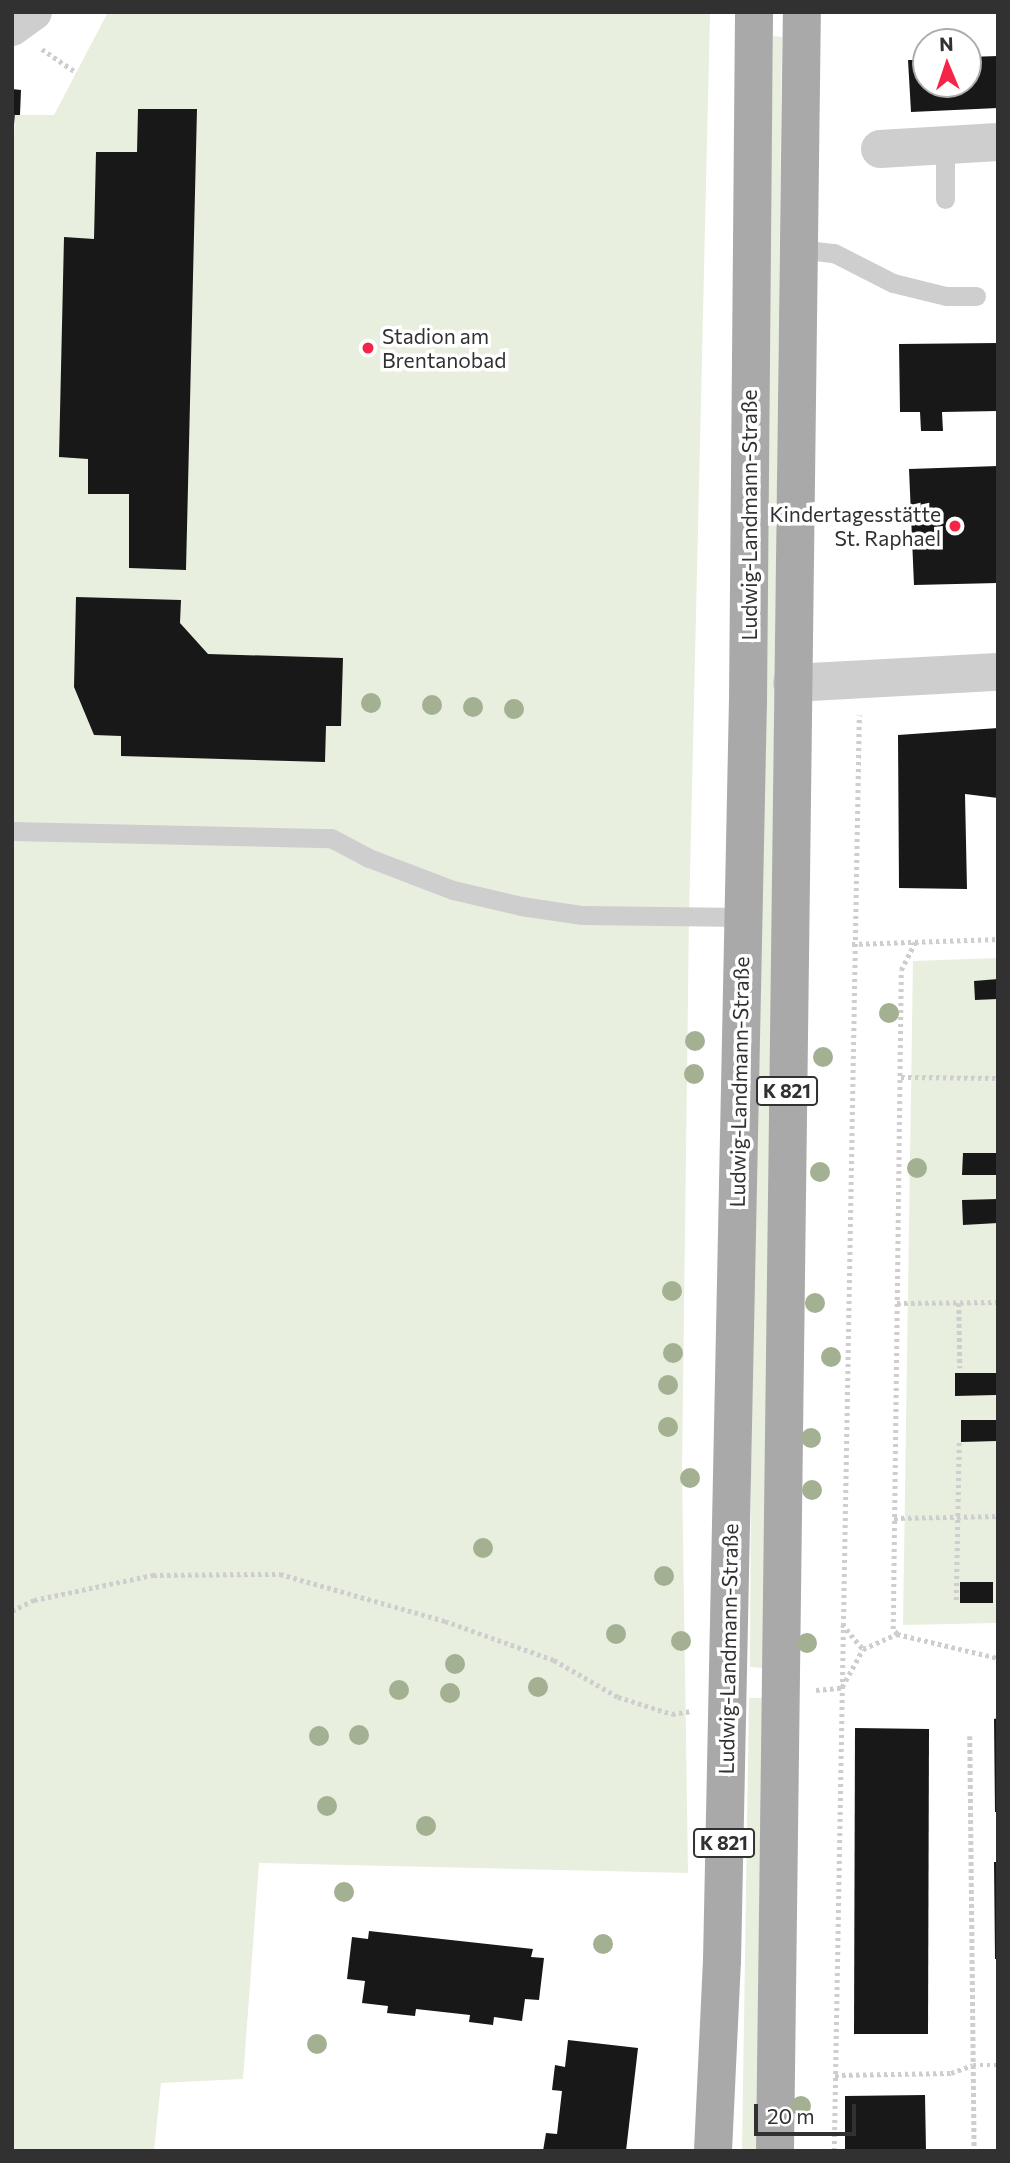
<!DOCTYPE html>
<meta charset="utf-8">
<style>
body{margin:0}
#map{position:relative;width:1010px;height:2163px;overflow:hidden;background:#fff;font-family:Commissioner,sans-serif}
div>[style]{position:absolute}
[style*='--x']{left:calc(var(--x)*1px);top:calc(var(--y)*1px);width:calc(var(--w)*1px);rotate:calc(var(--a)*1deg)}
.green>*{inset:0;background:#e8efde}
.building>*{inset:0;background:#181818}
.path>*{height:4.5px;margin-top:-2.25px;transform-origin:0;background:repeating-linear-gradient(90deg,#cecece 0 3.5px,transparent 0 7px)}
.service>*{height:19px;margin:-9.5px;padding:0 9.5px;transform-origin:9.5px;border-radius:9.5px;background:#cecece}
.minor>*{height:38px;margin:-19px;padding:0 19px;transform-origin:19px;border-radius:19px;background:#cecece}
.primary>*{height:38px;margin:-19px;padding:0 19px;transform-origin:19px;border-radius:19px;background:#a9a9a9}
.trees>*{width:20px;height:20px;margin:-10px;border-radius:50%;background:#a3b192}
.dots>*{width:19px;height:19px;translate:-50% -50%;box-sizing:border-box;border:4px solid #fff;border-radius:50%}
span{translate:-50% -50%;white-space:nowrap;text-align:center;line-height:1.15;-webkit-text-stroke:7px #fff;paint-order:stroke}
.shield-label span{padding:2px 5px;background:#fff;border:2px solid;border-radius:5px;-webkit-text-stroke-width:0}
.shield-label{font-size:19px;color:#313131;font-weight:700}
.poi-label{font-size:21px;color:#313131}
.left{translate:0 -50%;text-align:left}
.right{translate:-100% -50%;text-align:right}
.street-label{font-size:21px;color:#313131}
.frame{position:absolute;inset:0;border:14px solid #313131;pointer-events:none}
.north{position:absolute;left:912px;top:28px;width:70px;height:70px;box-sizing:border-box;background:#fff;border:2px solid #adadad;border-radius:50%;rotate:358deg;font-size:19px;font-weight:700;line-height:28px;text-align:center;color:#313131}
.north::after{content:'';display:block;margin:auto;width:24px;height:32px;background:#f52547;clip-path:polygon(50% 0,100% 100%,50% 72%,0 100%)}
.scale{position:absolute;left:754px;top:2104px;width:102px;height:32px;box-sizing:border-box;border:4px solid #313131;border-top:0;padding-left:9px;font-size:21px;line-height:24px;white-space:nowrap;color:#313131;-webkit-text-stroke:5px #fff;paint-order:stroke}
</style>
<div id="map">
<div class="green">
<i style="clip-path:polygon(108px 12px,710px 12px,689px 917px,682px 1470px,688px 1873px,259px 1863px,243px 2079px,161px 2083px,154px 2151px,12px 2151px,12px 166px,15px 115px,54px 115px)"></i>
<i style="clip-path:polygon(773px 36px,782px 37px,764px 1668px,750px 1667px,751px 1473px)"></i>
<i style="clip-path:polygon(998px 958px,998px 1623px,903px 1625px,913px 961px)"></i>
<i style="clip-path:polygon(749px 1698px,762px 1698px,759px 2151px,742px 2151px)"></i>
</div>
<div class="building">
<i style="clip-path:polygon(998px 56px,998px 108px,911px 112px,908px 60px,926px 60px,926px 84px,968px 84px,968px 57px)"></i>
<i style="clip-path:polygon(12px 89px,21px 90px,20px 115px,15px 115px,15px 125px)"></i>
<i style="clip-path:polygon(138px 109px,197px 109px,186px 570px,129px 568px,129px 494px,88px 494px,88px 459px,59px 457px,64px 237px,94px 239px,96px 152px,137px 152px)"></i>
<i style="clip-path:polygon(998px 343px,998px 411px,942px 412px,943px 431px,921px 431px,920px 412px,900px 412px,899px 344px)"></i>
<i style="clip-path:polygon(998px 466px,998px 583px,914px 585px,909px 469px)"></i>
<i style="clip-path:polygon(76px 597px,181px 600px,180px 623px,208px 654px,343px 658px,341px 726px,326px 726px,325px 762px,121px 756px,121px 736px,94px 735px,74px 687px)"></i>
<i style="clip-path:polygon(998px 728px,998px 798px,965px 794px,967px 889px,899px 888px,898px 735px)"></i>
<i style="clip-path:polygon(998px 979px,998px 999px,975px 1000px,974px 981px)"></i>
<i style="clip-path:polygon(963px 1153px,998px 1153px,998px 1175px,962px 1175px)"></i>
<i style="clip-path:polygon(998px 1199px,998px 1223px,963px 1225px,962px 1200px)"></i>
<i style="clip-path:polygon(955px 1373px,996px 1373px,996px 1395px,955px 1396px)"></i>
<i style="clip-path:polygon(961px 1420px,996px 1420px,997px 1441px,961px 1442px)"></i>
<i style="clip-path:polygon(960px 1582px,993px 1582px,993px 1603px,960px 1603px)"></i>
<i style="clip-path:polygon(998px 1718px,998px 1812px,995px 1812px,994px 1719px)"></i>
<i style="clip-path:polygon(855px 1728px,929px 1729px,928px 2034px,854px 2034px)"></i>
<i style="clip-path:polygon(994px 1862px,998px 1862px,998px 1959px,995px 1959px)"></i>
<i style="clip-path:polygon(369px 1931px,533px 1949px,531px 1957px,544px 1958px,539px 2000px,525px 1999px,522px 2021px,494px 2017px,493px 2025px,469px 2022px,470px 2015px,416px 2009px,415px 2016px,387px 2013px,388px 2006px,362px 2003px,365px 1981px,347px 1979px,352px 1937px,368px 1939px)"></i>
<i style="clip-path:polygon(568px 2040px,638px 2048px,626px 2151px,543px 2151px,546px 2133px,557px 2134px,562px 2091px,552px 2090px,555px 2065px,565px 2067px)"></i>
<i style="clip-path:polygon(925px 2095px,926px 2151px,845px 2151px,845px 2096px)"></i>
</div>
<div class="path">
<i style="--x:42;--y:49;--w:42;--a:34.4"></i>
<i style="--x:852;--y:944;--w:146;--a:-2"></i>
<i style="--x:901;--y:1077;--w:97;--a:0.6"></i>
<i style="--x:897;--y:1303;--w:101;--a:-0.6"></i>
<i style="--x:959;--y:1303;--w:65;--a:89.1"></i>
<i style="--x:894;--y:1518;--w:104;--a:-1.1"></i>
<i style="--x:956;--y:1600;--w:158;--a:-88.9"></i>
<i style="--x:12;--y:1611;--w:25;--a:-27"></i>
<i style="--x:34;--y:1600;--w:122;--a:-11.9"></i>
<i style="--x:153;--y:1575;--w:127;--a:-0.5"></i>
<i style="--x:280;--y:1574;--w:172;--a:15.9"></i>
<i style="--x:445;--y:1621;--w:116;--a:19.7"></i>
<i style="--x:554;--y:1660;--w:74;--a:30"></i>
<i style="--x:618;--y:1697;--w:57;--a:17.5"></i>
<i style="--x:672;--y:1714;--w:18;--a:-9"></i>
<i style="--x:842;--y:1624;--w:33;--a:50"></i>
<i style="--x:897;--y:1634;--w:6;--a:-129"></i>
<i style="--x:893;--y:1629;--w:659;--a:-89.3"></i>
<i style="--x:901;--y:970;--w:31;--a:-63"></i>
<i style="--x:842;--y:1687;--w:43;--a:-61.1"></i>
<i style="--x:863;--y:1649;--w:37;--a:-24"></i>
<i style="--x:897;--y:1634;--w:104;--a:13.4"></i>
<i style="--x:816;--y:1690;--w:25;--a:-5"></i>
<i style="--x:970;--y:1736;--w:415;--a:89.4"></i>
<i style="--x:835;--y:2075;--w:116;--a:-1"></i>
<i style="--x:951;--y:2073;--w:23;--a:-20"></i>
<i style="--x:973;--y:2065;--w:25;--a:0"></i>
<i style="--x:834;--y:2151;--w:1436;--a:-89"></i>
</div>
<div class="service">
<i style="--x:945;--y:199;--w:54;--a:-90"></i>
<i style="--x:799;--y:249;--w:35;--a:7"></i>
<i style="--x:834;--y:253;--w:66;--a:27"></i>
<i style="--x:893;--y:283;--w:55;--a:13.8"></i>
<i style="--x:946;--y:296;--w:30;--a:0"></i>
<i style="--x:12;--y:831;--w:319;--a:1.3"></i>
<i style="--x:331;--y:838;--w:43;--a:27.8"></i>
<i style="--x:369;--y:858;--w:90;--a:20.9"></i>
<i style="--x:453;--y:890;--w:70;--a:13.2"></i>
<i style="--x:521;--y:906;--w:62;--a:8.4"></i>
<i style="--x:582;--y:915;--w:161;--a:0.7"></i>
</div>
<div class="minor">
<i style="--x:12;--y:27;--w:26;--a:-36"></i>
<i style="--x:880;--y:149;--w:118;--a:-3.4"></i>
<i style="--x:792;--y:683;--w:206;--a:-3.1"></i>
</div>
<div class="primary">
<i style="--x:713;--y:2151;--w:190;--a:-87.3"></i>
<i style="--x:722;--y:1961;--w:1259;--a:-88.82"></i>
<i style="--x:748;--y:702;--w:690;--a:-89.5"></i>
<i style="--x:775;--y:2151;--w:2139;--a:-89.28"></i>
</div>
<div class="trees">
<i style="left:371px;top:703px"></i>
<i style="left:432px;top:705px"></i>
<i style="left:473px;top:707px"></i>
<i style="left:514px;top:709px"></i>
<i style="left:889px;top:1013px"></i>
<i style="left:695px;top:1041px"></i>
<i style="left:823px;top:1057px"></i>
<i style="left:694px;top:1074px"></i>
<i style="left:917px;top:1168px"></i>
<i style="left:820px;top:1172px"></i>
<i style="left:672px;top:1291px"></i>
<i style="left:815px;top:1303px"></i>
<i style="left:673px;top:1353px"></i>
<i style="left:831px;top:1357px"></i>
<i style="left:668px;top:1385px"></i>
<i style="left:668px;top:1427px"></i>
<i style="left:811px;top:1438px"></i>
<i style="left:690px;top:1478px"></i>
<i style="left:812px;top:1490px"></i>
<i style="left:483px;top:1548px"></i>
<i style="left:664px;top:1576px"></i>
<i style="left:616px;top:1634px"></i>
<i style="left:681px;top:1641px"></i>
<i style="left:807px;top:1643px"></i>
<i style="left:455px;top:1664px"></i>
<i style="left:538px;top:1687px"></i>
<i style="left:399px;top:1690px"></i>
<i style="left:450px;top:1693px"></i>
<i style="left:359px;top:1735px"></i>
<i style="left:319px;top:1736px"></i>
<i style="left:327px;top:1806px"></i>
<i style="left:426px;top:1826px"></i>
<i style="left:344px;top:1892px"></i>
<i style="left:603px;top:1944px"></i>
<i style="left:317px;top:2044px"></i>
<i style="left:801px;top:2106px"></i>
</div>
<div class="dots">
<i style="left:368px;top:348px;background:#f52547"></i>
<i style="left:955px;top:526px;background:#f52547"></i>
</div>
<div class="shield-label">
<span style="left:787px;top:1091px">K 821</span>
<span style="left:724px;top:1843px">K 821</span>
</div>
<div class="poi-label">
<span class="left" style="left:382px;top:348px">Stadion am<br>Brentanobad</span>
<span class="right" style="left:941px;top:526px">Kindertagesstätte<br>St. Raphael</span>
</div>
<div class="street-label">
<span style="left:749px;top:515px;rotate:-90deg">Ludwig-Landmann-Straße</span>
<span style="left:739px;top:1082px;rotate:-89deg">Ludwig-Landmann-Straße</span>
<span style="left:728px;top:1649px;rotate:-89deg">Ludwig-Landmann-Straße</span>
</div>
<div class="frame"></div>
<div class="north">N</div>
<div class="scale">20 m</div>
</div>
